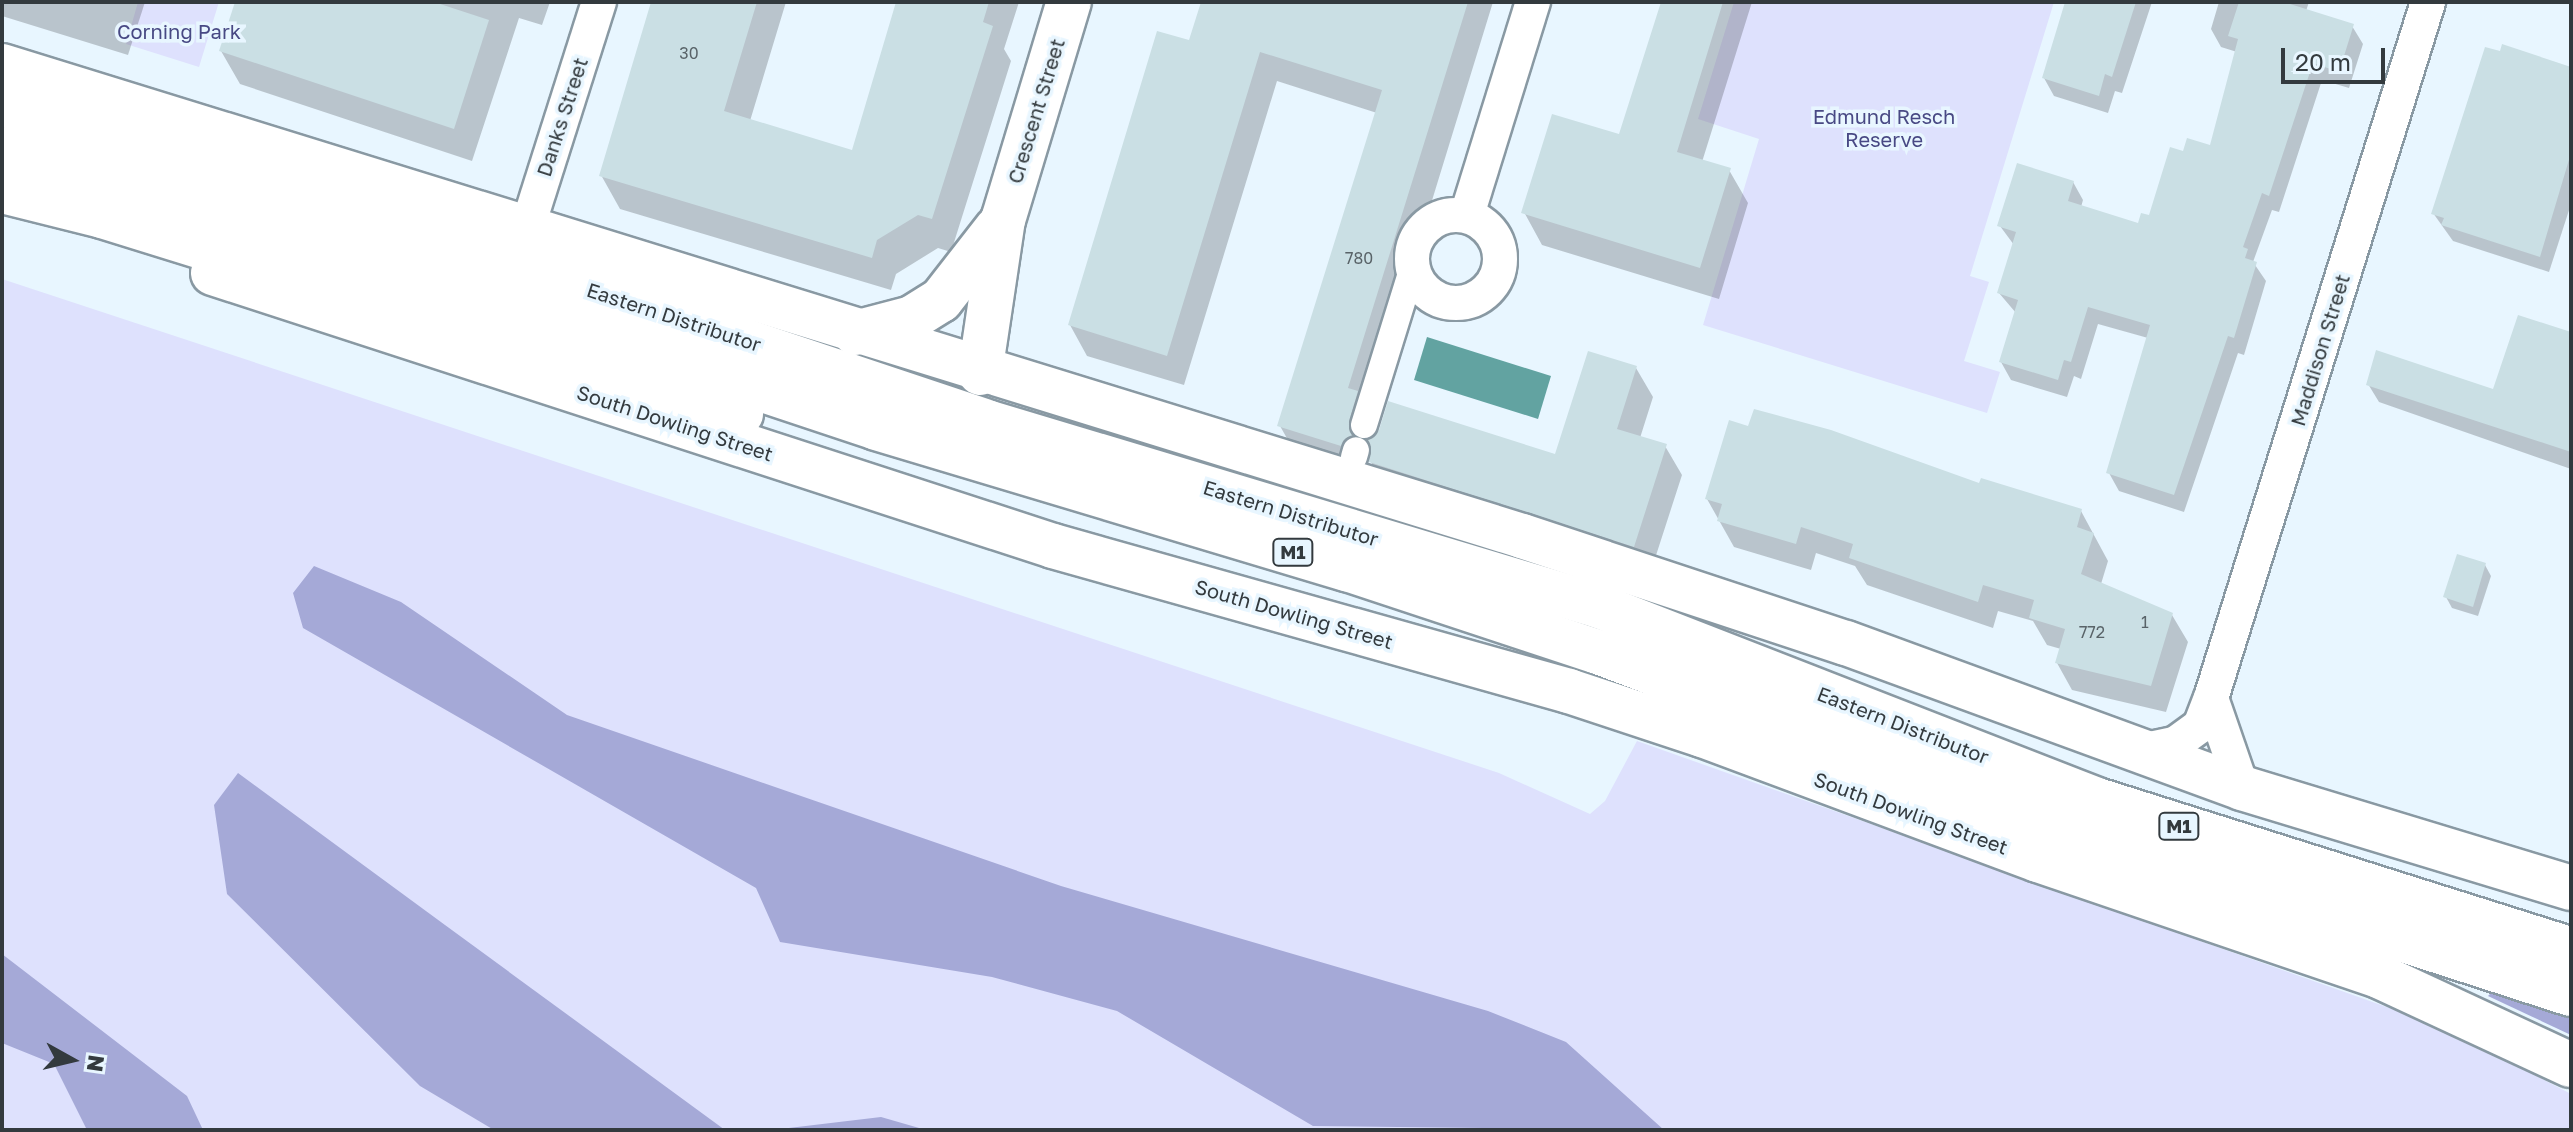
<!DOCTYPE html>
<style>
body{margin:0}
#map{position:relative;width:2573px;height:1132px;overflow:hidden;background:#e8f6ff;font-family:"Golos Text",sans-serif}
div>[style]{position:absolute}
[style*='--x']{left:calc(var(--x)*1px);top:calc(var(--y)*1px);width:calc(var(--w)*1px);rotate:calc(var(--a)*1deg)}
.green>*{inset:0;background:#dee1fd}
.forest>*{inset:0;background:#a5a9d7}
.water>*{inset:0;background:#62a3a1}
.shadow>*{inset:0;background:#0003}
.building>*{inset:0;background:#cadfe4}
.roads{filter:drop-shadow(2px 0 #8999a3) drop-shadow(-2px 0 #8999a3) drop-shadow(0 2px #8999a3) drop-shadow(0 -2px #8999a3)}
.pedestrian>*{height:26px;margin:-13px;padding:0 13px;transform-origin:13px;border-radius:13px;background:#fff}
.minor>*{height:34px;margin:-17px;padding:0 17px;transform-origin:17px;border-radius:17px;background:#fff}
.minor>.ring{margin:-17px;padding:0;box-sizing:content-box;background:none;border:34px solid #fff;border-radius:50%}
.secondary>*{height:44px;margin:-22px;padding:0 22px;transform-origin:22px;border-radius:22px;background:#fff}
.primary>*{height:44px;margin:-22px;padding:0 22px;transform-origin:22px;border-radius:22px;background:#fff}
.motorway>*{height:44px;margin:-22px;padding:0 22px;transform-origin:22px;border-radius:22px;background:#fff}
span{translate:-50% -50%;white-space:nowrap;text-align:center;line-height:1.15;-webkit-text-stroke:7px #e8f6ff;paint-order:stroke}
.number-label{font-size:16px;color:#596368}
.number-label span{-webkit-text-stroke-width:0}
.shield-label span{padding:2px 6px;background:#e8f6ff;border:2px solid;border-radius:6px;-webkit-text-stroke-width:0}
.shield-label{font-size:18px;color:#333a3e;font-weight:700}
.park-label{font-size:20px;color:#484984}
.street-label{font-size:20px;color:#333a3e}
.frame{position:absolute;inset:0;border:4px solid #333a3e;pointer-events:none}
.north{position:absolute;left:32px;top:1020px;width:80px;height:80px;-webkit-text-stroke:6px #e8f6ff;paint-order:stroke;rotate:98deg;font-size:22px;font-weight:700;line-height:32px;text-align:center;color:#333a3e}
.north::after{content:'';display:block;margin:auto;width:28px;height:36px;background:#333a3e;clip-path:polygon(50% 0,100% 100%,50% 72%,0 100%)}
.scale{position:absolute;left:2281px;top:48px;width:104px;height:36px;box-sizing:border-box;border:4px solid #333a3e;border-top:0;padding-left:10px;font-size:24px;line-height:28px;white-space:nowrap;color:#333a3e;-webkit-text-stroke:6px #e8f6ff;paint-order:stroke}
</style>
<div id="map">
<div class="green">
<i style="clip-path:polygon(138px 2px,219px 2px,199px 67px,126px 44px)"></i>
<i style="clip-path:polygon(1734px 2px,2054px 2px,1970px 276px,1989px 282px,1964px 361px,2000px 372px,1987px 413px,1703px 325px,1759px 139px,1698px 119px)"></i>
<i style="clip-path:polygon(2px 279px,1499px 773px,1590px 814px,1605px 801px,1637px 741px,2443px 1027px,2571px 1094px,2571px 1130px,2px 1130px)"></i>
</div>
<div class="forest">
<i style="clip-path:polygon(314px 566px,401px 602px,567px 715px,1061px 886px,1488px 1011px,1566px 1042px,1664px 1130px,1313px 1126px,1117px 1011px,992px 977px,780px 942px,756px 888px,303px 628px,293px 593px)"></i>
<i style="clip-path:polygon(238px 773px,445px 925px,725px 1130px,494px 1130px,420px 1086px,227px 894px,214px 805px)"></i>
<i style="clip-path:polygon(2px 954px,187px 1096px,203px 1130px,87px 1130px,54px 1064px,2px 1043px)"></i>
<i style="clip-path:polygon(2493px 991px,2571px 1015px,2571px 1035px,2488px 996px)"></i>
<i style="clip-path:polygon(881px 1117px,926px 1130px,772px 1130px)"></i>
</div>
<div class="water">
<i style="clip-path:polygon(1427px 337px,1551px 376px,1538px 419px,1414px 380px)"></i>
</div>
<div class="shadow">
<i style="clip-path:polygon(2px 2px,145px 2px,128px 55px,2px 16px)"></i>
<i style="clip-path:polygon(237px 2px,550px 2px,542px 25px,519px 18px,472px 161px,240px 84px,221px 51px)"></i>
<i style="clip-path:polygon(653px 2px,786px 2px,750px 121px,853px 152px,898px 2px,1019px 2px,1004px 49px,1011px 61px,951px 252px,938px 248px,896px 274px,891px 290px,620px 209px,601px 175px)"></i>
<i style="clip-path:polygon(1203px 2px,1493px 2px,1367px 412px,1374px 423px,1365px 453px,1368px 466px,1297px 456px,1280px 426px,1377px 113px,1277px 81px,1184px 385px,1087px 356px,1070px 325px,1190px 43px)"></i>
<i style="clip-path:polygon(1663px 2px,1752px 2px,1702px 162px,1729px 170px,1748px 203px,1719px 299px,1542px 245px,1524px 212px,1620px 137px)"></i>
<i style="clip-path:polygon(2067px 2px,2152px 2px,2122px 93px,2115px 91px,2108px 113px,2054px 96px,2044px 78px)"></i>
<i style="clip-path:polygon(2219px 2px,2309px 2px,2306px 11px,2352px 26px,2363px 44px,2349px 88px,2322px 80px,2279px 212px,2272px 210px,2253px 262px,2266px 281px,2244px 355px,2238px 353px,2184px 512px,2119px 491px,2109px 473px,2148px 338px,2098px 324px,2081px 379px,2074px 376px,2067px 397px,2011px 380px,2001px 362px,2016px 313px,1999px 293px,2014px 245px,2000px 226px,2073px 182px,2083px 200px,2081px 207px,2139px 226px,2150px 218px,2184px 153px,2211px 147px,2237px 52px,2221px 47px,2211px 29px)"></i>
<i style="clip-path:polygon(2571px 69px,2571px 204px,2549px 272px,2453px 241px,2433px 213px)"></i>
<i style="clip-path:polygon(2571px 335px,2571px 469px,2379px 402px,2368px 384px,2495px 391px)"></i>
<i style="clip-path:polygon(1636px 368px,1653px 397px,1640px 438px,1665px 446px,1682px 475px,1650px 574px,1388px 491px,1371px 462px,1557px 457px)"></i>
<i style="clip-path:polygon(1981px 486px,2081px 511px,2108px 561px,2101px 584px,2172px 615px,2188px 642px,2166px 712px,2072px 690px,2057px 663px,2061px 649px,2047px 645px,2033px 621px,1998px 611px,1993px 628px,1867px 585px,1855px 566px,1816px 553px,1811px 570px,1734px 547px,1707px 499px)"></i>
<i style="clip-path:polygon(2485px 565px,2491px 576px,2478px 616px,2452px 608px,2446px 597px)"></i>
</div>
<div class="building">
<i style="clip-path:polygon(235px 2px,434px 2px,489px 20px,454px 129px,219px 51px)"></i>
<i style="clip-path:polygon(651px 2px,757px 2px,724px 111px,852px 150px,896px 2px,989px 2px,983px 22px,993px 26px,932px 219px,918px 215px,877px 240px,872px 258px,599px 176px)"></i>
<i style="clip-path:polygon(1201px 2px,1468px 2px,1348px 388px,1358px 391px,1349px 421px,1352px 435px,1341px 446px,1277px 426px,1382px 90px,1260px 52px,1167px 356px,1068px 325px,1157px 31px,1189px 40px)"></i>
<i style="clip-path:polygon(1661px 2px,1723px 2px,1677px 152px,1731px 168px,1700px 268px,1521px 213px,1552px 114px,1619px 134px)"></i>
<i style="clip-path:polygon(2065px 2px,2136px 2px,2112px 77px,2105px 74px,2099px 96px,2042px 78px)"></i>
<i style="clip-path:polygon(2239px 2px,2284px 2px,2354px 24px,2339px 72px,2313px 63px,2269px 196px,2262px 193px,2243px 247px,2248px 249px,2245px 258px,2257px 262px,2234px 338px,2228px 336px,2174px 495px,2106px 473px,2150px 325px,2088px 307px,2071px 362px,2064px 360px,2058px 380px,1999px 362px,2018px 300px,1997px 293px,2016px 232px,1997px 226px,2017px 163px,2074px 181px,2068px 201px,2138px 223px,2141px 213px,2149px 215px,2170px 147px,2183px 151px,2187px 138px,2210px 145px,2238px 39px,2228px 36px)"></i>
<i style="clip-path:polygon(2502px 44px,2571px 67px,2571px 153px,2540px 257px,2441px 225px,2444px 218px,2431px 214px,2485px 47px,2500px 51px)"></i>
<i style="clip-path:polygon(2518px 315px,2571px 332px,2571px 452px,2366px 385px,2376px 350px,2493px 389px)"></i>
<i style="clip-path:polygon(1588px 351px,1637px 366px,1617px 429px,1667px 444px,1634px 547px,1369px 462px,1368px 440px,1379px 430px,1388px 401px,1555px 454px)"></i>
<i style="clip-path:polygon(1754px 409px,1831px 430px,1979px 483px,1981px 478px,2082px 509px,2077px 527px,2094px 533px,2081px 574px,2173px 613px,2151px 686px,2055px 663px,2065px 629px,2029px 618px,2034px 600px,1983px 585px,1978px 602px,1849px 558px,1853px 544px,1801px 527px,1796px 544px,1717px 521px,1722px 504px,1705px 499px,1729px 420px,1748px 426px)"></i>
<i style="clip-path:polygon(2457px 554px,2486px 563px,2473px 607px,2443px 597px)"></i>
</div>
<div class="roads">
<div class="pedestrian">
<i style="--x:1364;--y:425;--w:162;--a:-72.8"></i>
<i style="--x:1354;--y:457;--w:7;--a:-74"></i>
</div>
<div class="minor">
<i class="ring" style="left:1412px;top:215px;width:54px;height:54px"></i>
<i style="--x:1467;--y:215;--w:223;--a:-72.8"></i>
<i style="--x:526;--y:232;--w:241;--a:-72.4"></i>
<i style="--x:2211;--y:698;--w:95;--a:71"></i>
<i style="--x:2141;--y:751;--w:35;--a:-12"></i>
<i style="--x:2175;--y:744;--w:31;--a:-36"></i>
<i style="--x:2200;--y:726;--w:30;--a:-69"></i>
<i style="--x:2211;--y:698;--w:729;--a:-72.68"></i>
</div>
<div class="secondary">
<i style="--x:855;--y:333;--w:59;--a:-14.7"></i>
<i style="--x:912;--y:318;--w:34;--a:-32"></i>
<i style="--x:941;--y:300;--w:91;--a:-52.1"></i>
<i style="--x:980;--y:373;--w:155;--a:-81.5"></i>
<i style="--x:1003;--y:220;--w:228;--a:-73.2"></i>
</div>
<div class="primary">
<i style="--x:2;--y:66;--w:1591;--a:17.18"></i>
<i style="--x:1522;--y:536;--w:341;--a:18.3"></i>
<i style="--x:1846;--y:643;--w:422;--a:20.1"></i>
<i style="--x:2242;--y:788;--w:344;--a:16.9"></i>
<i style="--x:213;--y:273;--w:883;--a:18"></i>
<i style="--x:1053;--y:546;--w:536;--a:15.7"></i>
<i style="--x:1569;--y:691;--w:140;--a:18.3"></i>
<i style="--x:1702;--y:735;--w:358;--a:20.4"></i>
<i style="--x:2038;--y:860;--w:362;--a:18.8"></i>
<i style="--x:2381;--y:977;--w:209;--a:24.9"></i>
</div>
<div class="motorway">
<i style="--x:2;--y:104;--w:578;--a:17.4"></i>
<i style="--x:554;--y:277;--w:457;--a:18.5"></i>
<i style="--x:987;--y:422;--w:639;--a:16.73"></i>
<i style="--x:1599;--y:606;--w:534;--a:21.28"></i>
<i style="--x:2097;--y:800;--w:497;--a:17.5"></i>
<i style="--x:2;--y:149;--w:544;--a:17.2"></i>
<i style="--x:522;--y:310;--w:373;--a:18.4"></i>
<i style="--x:876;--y:428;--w:492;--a:16.7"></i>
<i style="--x:1347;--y:569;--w:264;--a:18.3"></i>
<i style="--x:1598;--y:652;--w:534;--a:20.74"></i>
<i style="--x:2097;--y:841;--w:498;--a:17.9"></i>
<i style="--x:2;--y:191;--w:103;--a:14"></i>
<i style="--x:102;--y:216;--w:669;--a:17.22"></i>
</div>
</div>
<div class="number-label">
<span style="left:689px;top:53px">30</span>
<span style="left:1359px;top:258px">780</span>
<span style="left:2145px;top:622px">1</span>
<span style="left:2092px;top:632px">772</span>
</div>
<div class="shield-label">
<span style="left:1293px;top:552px">M1</span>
<span style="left:2179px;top:826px">M1</span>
</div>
<div class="park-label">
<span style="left:179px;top:31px">Corning Park</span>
<span style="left:1884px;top:128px">Edmund Resch<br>Reserve</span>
</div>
<div class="street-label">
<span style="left:1036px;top:111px;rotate:-73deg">Crescent Street</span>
<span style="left:562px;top:117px;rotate:-72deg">Danks Street</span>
<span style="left:674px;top:317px;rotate:18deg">Eastern Distributor</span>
<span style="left:2320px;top:350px;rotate:-73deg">Maddison Street</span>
<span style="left:675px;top:423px;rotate:18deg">South Dowling Street</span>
<span style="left:1291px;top:513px;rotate:17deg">Eastern Distributor</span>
<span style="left:1294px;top:614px;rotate:16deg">South Dowling Street</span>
<span style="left:1903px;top:725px;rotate:21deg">Eastern Distributor</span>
<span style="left:1911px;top:813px;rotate:20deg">South Dowling Street</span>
</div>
<div class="frame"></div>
<div class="north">N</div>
<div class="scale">20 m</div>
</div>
